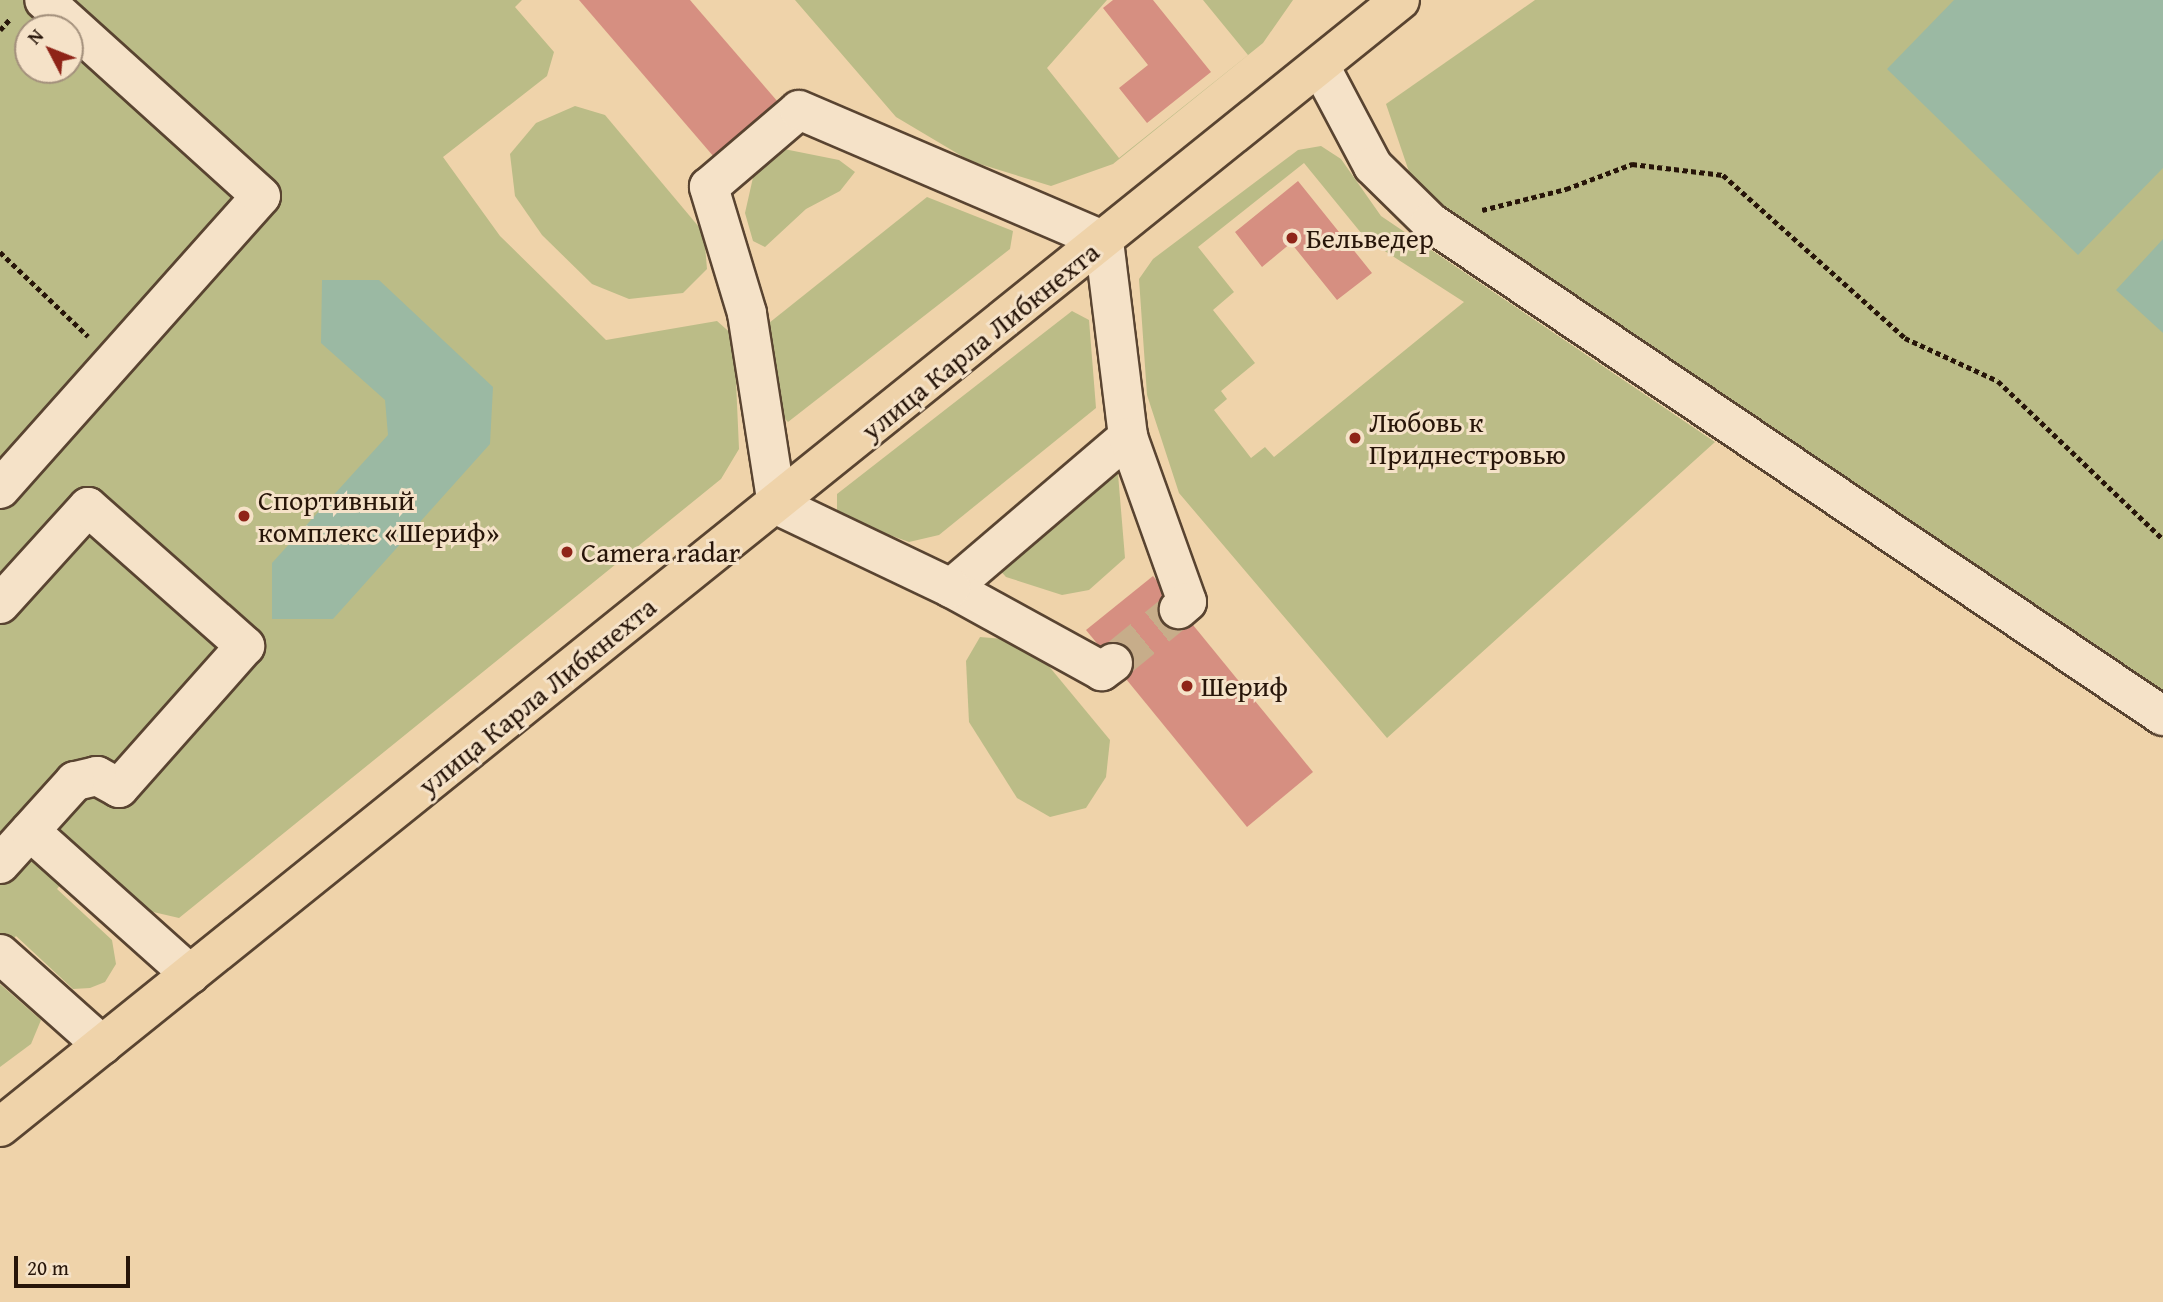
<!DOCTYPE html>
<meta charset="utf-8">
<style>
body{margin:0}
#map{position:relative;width:2163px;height:1302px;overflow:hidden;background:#efd3aa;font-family:"Gentium Book Plus",serif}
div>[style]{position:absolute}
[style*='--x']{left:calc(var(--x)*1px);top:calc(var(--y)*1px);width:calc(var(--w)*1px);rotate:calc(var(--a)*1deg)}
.green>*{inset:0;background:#bbbc87}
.water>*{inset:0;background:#9bb9a3}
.building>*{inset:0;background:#d68f81}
.minor-tunnel>*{height:38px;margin-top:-19px;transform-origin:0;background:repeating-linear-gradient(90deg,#c7ad8a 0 38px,transparent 0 57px)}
.path>*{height:4.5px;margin-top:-2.25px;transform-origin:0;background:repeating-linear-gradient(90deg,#271509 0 5px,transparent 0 8.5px)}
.roads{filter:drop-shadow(2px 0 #594431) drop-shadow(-2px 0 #594431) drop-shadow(0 2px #594431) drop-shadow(0 -2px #594431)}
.minor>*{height:38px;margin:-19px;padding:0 19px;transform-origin:19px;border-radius:19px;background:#f5e2c8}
.major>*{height:38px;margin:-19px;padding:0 19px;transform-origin:19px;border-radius:19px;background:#efd3aa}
.dots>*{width:19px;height:19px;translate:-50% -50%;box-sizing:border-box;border:4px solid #f5e2c8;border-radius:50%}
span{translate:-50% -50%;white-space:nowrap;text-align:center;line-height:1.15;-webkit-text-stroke:6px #f5e2c8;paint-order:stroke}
.poi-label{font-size:28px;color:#271509}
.left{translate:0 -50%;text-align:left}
.street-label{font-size:28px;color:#271509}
.north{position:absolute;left:14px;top:14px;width:70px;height:70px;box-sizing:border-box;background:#f5e2c8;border:2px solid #a3907c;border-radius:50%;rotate:312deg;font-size:19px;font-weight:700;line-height:28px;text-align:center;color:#271509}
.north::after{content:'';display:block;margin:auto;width:24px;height:32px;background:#8f2418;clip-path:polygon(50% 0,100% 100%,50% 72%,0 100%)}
.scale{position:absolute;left:14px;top:1256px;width:116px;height:32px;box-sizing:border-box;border:4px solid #271509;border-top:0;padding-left:9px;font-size:21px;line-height:24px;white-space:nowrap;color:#271509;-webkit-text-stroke:5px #f5e2c8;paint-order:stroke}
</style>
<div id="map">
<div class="green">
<i style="clip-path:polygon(evenodd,0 0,522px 0,515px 7px,554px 52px,547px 76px,443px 157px,500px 236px,606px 340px,717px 321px,734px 336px,739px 449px,721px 479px,179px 918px,149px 911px,73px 870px,57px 889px,112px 940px,116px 964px,105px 982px,90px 988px,73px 989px,16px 936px,0 954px,0 0,28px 28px,70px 28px,70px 70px,28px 70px,28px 28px)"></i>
<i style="clip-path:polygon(795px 0,1107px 0,1047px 68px,1119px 158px,1248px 55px,1203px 0,1293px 0,1263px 43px,1113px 164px,1051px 186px,970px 161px,896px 117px)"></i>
<i style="clip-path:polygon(1535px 0,2163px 0,2163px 715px,1420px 204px,1386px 104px)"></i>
<i style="clip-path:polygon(575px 106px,605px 115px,704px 233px,707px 269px,683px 293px,629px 299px,592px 284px,542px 235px,515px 196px,510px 154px,536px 123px)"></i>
<i style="clip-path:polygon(evenodd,1321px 146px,1341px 159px,1381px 216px,1715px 442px,1387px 738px,1179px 493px,1147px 395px,1139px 279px,1153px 259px,1298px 150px,1321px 146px,1304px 163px,1366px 239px,1464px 302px,1274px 457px,1265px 447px,1251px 458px,1214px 410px,1227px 399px,1221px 391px,1255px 363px,1213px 310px,1234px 292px,1198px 247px,1304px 163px)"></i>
<i style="clip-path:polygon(784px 149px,839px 160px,855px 172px,840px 191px,806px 209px,765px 247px,753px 241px,745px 213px,754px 173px)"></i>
<i style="clip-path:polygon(927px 197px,1013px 231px,1010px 249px,788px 422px,777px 411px,769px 323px)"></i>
<i style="clip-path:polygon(1072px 311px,1089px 320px,1096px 408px,939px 535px,909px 542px,837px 516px,837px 494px)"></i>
<i style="clip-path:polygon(1104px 471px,1118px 474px,1125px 558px,1089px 590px,1062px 595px,1006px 577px,995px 565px)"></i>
<i style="clip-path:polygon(980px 637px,1028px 641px,1110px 740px,1106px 777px,1086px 808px,1050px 817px,1017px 798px,969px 722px,966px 661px)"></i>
<i style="clip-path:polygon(0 984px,41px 1020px,31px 1044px,0 1067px)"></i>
</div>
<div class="water">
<i style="clip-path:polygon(1954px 0,2163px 0,2163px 168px,2078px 255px,1887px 69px)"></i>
<i style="clip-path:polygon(2163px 239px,2163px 333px,2116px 290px)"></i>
<i style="clip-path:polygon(322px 280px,379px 280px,493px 387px,490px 444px,333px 619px,272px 619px,272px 563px,388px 435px,385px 400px,321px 343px)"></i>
</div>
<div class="building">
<i style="clip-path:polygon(579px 0,690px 0,778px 102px,714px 157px)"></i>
<i style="clip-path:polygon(1113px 0,1153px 0,1211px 72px,1147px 123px,1119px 88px,1148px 65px,1103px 8px)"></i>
<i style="clip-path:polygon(1298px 181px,1372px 273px,1337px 300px,1291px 243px,1262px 267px,1235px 232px)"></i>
<i style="clip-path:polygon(1153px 576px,1313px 772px,1247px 827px,1086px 630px)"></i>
</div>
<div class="minor-tunnel">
<i style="--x:1113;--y:663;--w:85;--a:-39.3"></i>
</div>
<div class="path">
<i style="--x:0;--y:30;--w:15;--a:-48"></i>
<i style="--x:1482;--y:210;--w:87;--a:-14"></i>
<i style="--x:1566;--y:189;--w:71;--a:-20.7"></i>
<i style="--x:1632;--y:164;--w:92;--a:6.9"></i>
<i style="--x:1723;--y:175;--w:244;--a:41.8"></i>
<i style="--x:1905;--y:338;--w:102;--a:24.8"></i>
<i style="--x:1998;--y:381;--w:228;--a:43.8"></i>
<i style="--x:0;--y:252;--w:122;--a:43.7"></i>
</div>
<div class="roads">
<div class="minor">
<i style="--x:1320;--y:66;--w:113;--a:62.1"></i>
<i style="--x:1373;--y:166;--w:80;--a:44.5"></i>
<i style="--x:1430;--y:222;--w:884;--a:33.98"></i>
<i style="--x:0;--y:489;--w:392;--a:-48.3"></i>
<i style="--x:261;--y:196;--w:292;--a:-137.9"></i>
<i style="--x:951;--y:588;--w:233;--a:-40.5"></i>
<i style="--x:0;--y:604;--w:131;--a:-47.8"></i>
<i style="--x:88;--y:507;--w:210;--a:41.5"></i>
<i style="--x:245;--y:646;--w:190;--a:131.6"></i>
<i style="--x:119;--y:788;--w:25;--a:-151"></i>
<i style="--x:97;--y:776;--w:23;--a:167"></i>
<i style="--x:75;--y:781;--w:112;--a:132.1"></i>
<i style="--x:1113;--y:663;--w:14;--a:144"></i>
<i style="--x:1102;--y:671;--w:172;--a:-151.2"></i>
<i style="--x:951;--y:588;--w:193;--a:-154.5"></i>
<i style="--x:777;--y:505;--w:194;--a:-98.9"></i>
<i style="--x:747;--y:313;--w:132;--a:-106.8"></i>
<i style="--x:709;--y:187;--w:118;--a:-40.5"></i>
<i style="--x:799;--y:110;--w:332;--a:23.2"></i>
<i style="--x:1104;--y:241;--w:197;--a:83"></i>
<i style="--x:1128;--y:437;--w:175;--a:70.3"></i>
<i style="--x:1187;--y:602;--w:11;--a:139"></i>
<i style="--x:30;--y:831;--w:215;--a:41.8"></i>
<i style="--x:0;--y:954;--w:137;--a:41.7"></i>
</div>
<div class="major">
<i style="--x:0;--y:1127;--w:1797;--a:-38.83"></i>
</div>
</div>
<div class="dots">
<i style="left:1292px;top:238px;background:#8f2418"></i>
<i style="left:1355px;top:438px;background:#8f2418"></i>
<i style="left:244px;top:516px;background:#8f2418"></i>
<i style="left:567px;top:552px;background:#8f2418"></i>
<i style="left:1187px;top:686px;background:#8f2418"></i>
</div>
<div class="poi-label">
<span class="left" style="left:1306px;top:238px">Бельведер</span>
<span class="left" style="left:1369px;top:438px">Любовь к<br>Приднестровью</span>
<span class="left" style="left:258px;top:516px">Спортивный<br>комплекс «Шериф»</span>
<span class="left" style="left:581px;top:552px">Camera radar</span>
<span class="left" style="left:1201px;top:686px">Шериф</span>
</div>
<div class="street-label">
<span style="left:980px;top:341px;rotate:-39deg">улица Карла Либкнехта</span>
<span style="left:537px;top:696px;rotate:-39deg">улица Карла Либкнехта</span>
</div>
<div class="north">N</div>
<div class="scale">20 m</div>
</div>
